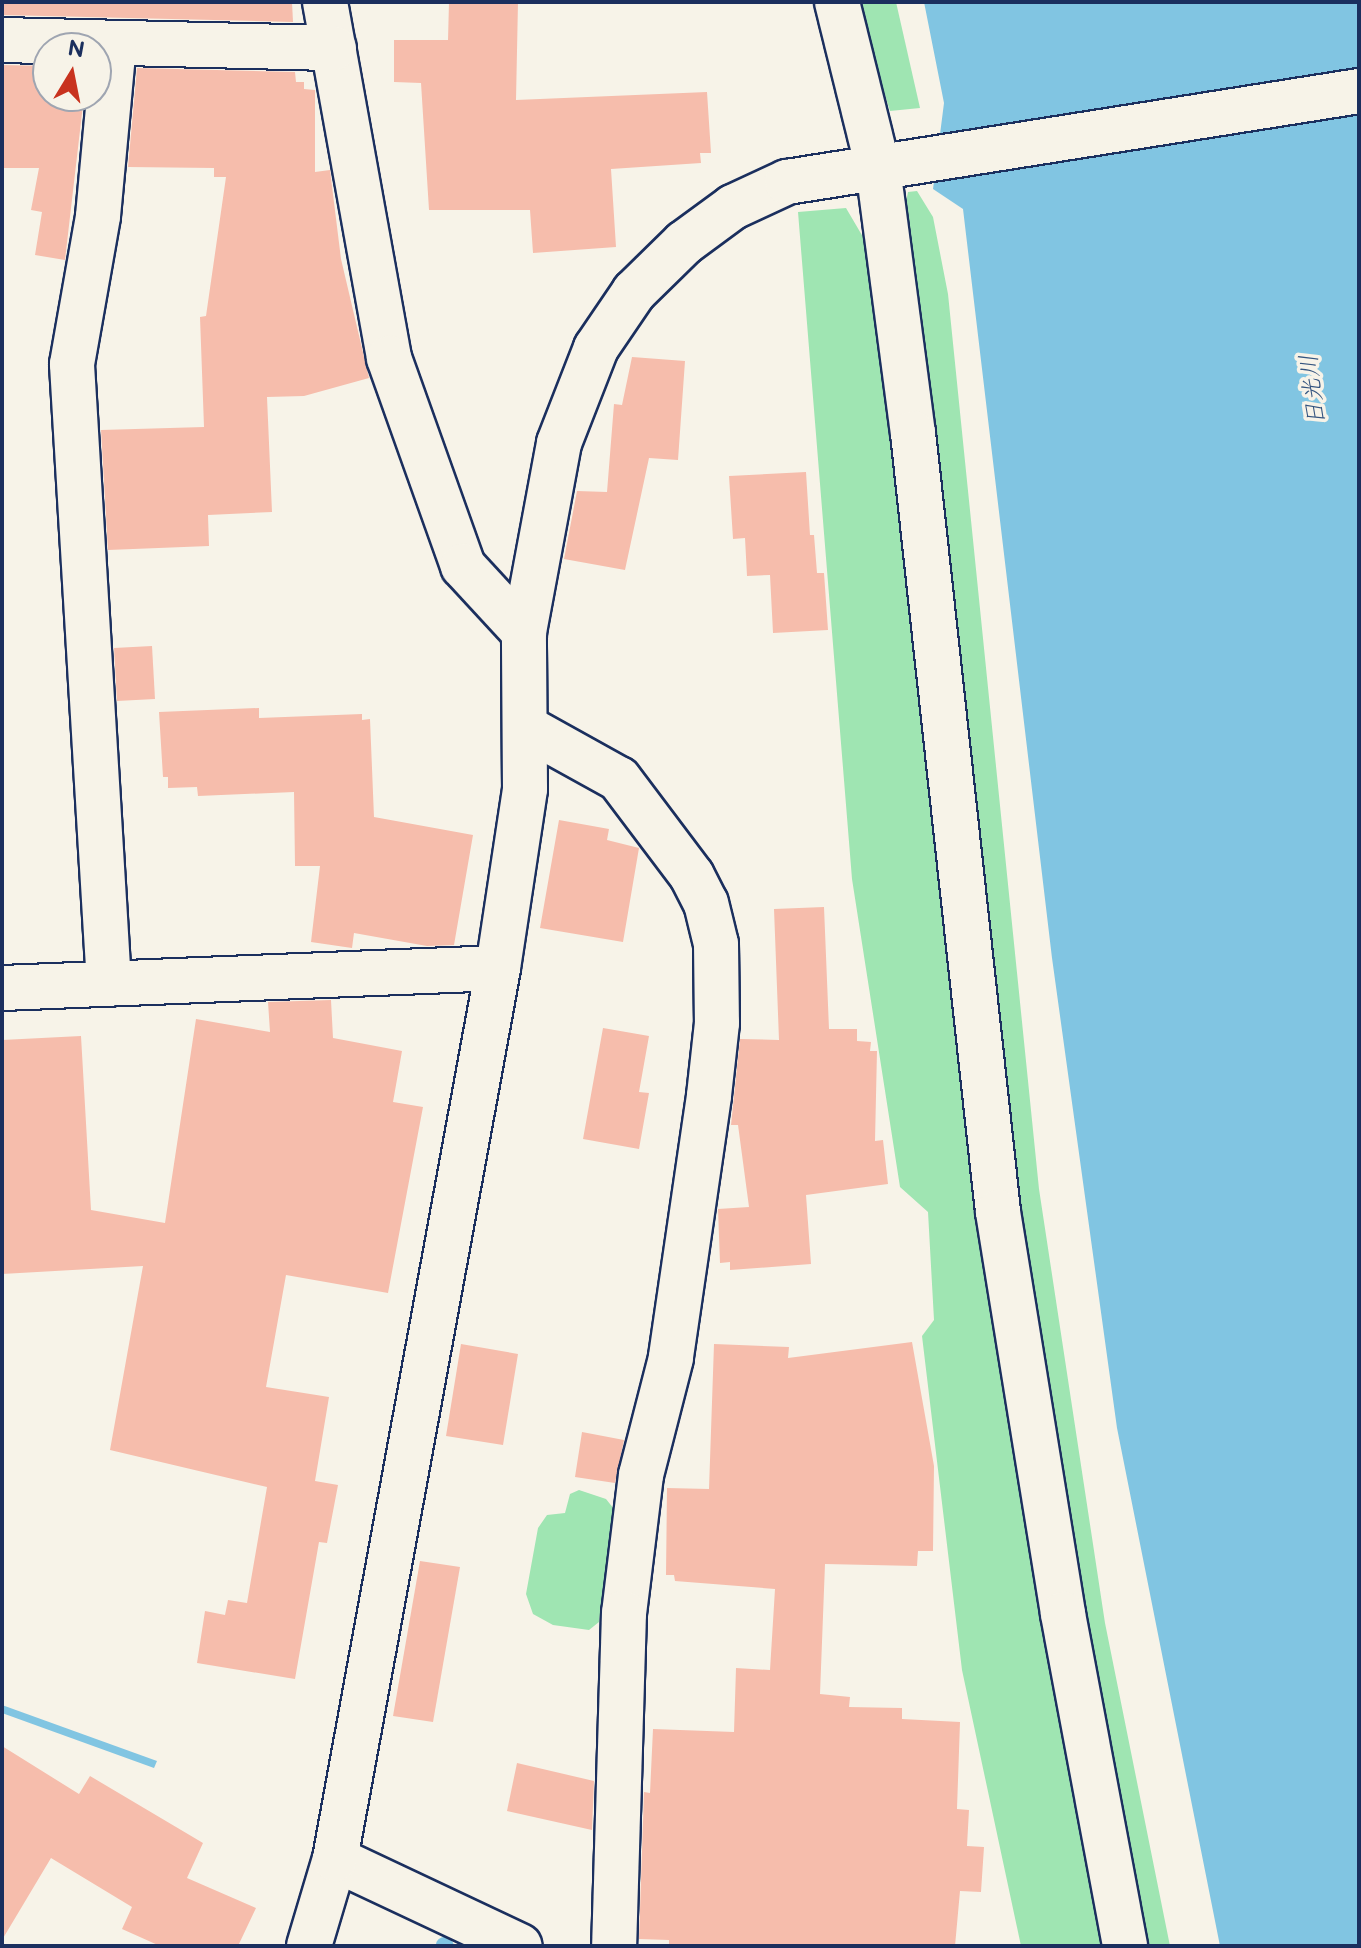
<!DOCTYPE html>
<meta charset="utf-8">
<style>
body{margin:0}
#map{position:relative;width:1361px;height:1948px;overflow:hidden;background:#f7f3e8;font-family:"Balsamiq Sans","Klee One",sans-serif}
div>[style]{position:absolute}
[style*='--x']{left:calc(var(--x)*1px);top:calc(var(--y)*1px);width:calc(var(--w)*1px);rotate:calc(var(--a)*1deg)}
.green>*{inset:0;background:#9fe5b2}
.water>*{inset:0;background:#81c5e2}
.stream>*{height:16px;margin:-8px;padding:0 8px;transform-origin:8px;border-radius:8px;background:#81c5e2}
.building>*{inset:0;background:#f6bdac}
.roads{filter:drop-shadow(2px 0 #1b2f5e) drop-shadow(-2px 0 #1b2f5e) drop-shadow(0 2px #1b2f5e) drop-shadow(0 -2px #1b2f5e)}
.minor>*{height:44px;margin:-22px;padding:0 22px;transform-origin:22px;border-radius:22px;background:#f7f3e8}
span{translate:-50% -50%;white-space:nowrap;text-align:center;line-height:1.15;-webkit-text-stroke:7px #f7f3e8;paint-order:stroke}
.water-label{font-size:24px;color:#34547f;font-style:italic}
.frame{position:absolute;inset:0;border:4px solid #1b2f5e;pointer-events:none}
.north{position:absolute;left:32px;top:32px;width:80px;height:80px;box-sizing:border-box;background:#f7f3e8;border:2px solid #9fa5b1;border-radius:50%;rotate:10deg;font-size:22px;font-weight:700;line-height:32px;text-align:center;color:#1b2f5e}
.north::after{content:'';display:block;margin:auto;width:28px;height:36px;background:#c8321e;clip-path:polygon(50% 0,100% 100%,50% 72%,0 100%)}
</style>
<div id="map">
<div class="green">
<i style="clip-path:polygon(856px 2px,896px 2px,920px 108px,890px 111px)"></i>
<i style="clip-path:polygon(917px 191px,933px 217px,948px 294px,1039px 1189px,1105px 1623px,1170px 1946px,1138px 1946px,1012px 1213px,900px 231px,908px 192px)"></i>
<i style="clip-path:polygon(846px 208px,873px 254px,1113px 1946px,1021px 1946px,962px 1670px,922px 1336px,934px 1320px,928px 1212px,900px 1187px,852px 879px,798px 212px)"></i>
<i style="clip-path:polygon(579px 1490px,606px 1499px,614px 1509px,599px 1622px,589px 1630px,553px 1625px,533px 1614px,526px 1594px,538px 1528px,547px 1515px,565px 1513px,570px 1494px)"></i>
</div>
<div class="water">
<i style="clip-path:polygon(924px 2px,1359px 2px,1359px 1946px,1220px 1946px,1117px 1428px,1052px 958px,963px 209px,933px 189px,944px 103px)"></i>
<i style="clip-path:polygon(2px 1705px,157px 1761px,154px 1768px,2px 1713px)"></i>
</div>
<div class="stream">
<i style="--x:444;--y:1945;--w:2;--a:27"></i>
</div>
<div class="building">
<i style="clip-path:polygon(2px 2px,292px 2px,293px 22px,2px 15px)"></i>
<i style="clip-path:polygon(449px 2px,518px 2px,516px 100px,707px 92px,711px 153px,700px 153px,701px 163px,611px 169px,616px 247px,533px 253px,530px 210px,429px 210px,421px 83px,394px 82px,394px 40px,448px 40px)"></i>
<i style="clip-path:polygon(2px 65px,48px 66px,48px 96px,84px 96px,65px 260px,35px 255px,42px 212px,31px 210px,39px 168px,2px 168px)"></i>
<i style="clip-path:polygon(137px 68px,295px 72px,296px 82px,304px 82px,304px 89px,315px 90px,315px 172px,330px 170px,341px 259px,369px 378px,304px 396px,267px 397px,272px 512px,208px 515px,209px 546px,108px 550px,101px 430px,204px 427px,200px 317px,206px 316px,226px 177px,214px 177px,214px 168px,128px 167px)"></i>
<i style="clip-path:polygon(632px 357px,685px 361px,678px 460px,649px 458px,625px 570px,564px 559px,577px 491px,607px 492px,614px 404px,622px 405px)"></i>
<i style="clip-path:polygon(806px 472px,810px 535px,814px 535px,817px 573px,824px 573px,828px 630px,773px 633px,770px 575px,747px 576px,745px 538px,733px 539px,729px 476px)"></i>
<i style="clip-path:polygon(152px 646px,155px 699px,117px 701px,114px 648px)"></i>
<i style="clip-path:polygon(259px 708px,259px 718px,362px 714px,362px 720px,370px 719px,374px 817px,473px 835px,454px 945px,427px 946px,354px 933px,352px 948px,311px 942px,320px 866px,295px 866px,294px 792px,198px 796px,197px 787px,168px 788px,168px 777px,163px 777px,159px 712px)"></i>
<i style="clip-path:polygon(559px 820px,609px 829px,607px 840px,639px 848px,623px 942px,540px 928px)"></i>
<i style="clip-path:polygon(824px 907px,829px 1029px,857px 1029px,857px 1041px,871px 1042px,870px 1051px,877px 1051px,875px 1141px,883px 1140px,888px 1184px,806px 1195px,811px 1264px,730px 1270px,730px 1262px,720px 1263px,718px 1209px,749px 1207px,738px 1125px,731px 1125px,740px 1039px,779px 1040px,774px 909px)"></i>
<i style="clip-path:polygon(331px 1000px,333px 1038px,402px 1051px,393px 1102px,423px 1107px,388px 1293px,286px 1275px,266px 1387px,329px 1397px,315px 1481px,338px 1485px,327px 1543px,319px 1542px,295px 1679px,197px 1663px,205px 1611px,225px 1615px,228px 1600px,247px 1603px,267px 1487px,110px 1450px,143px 1266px,2px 1274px,2px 1040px,81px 1036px,91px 1210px,165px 1223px,196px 1019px,270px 1032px,268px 1002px)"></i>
<i style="clip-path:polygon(603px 1028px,649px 1036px,639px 1092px,649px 1093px,639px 1149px,583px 1139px)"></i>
<i style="clip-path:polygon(912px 1342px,934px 1466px,933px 1551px,918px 1551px,917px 1566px,825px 1564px,820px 1694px,850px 1697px,849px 1707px,902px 1708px,902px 1719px,960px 1722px,957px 1809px,969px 1810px,967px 1846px,984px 1847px,981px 1892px,960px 1891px,955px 1946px,669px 1946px,669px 1940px,639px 1939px,644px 1792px,650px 1793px,653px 1729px,734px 1732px,736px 1668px,770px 1670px,775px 1589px,675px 1581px,674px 1575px,666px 1575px,667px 1488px,709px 1489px,714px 1344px,789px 1347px,788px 1358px)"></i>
<i style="clip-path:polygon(461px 1344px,518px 1354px,503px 1445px,446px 1436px)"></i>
<i style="clip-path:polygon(582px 1432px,624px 1440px,615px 1483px,575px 1477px)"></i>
<i style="clip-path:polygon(420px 1561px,460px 1567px,433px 1722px,393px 1716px)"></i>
<i style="clip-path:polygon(2px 1746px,79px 1794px,90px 1776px,203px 1843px,187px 1878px,256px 1908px,238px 1946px,160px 1946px,122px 1929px,132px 1907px,51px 1858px,2px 1940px)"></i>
<i style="clip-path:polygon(517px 1763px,594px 1781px,592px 1830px,507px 1811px)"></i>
</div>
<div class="roads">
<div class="minor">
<i style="--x:325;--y:2;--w:362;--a:79.8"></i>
<i style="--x:389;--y:358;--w:221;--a:70.4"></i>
<i style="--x:463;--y:566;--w:90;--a:47.3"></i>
<i style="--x:837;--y:2;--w:171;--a:76.1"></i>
<i style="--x:878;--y:168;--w:267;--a:82.5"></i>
<i style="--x:913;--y:433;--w:784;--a:83.77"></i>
<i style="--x:998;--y:1212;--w:407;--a:80.8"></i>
<i style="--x:1063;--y:1614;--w:338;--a:79.4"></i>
<i style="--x:2;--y:40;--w:332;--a:1.4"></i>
<i style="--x:525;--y:727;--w:107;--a:29"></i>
<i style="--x:619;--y:779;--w:121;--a:53"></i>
<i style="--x:692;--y:876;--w:30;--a:63"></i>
<i style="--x:706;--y:903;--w:42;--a:76.3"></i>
<i style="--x:716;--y:944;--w:79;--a:89.3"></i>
<i style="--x:717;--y:1023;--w:73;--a:96.3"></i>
<i style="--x:709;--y:1096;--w:265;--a:98.3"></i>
<i style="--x:671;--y:1358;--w:121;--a:104.4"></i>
<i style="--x:641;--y:1475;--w:139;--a:97"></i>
<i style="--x:624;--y:1613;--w:333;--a:91.7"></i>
<i style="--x:109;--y:984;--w:621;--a:-93.42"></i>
<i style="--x:72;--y:364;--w:150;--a:-80"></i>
<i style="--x:98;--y:216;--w:172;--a:-84.7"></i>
<i style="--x:2;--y:988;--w:496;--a:-2.3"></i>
<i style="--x:335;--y:1859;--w:204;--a:25.2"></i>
<i style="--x:309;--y:1946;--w:91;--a:-73.4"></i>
<i style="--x:335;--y:1859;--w:906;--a:-79.63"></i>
<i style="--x:498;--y:968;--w:181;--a:-81.4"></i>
<i style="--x:525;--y:789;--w:157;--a:-90.4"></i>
<i style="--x:524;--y:632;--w:192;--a:-79.5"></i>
<i style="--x:559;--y:443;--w:102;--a:-68.7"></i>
<i style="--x:596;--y:348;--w:68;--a:-55.8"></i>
<i style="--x:634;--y:292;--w:70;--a:-44.4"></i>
<i style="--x:684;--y:243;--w:61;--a:-36.3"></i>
<i style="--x:733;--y:207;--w:60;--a:-24.8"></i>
<i style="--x:787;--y:182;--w:579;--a:-9.04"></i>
</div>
</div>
<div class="water-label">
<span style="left:1313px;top:390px;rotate:-97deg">日光川</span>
</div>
<div class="frame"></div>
<div class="north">N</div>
</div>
